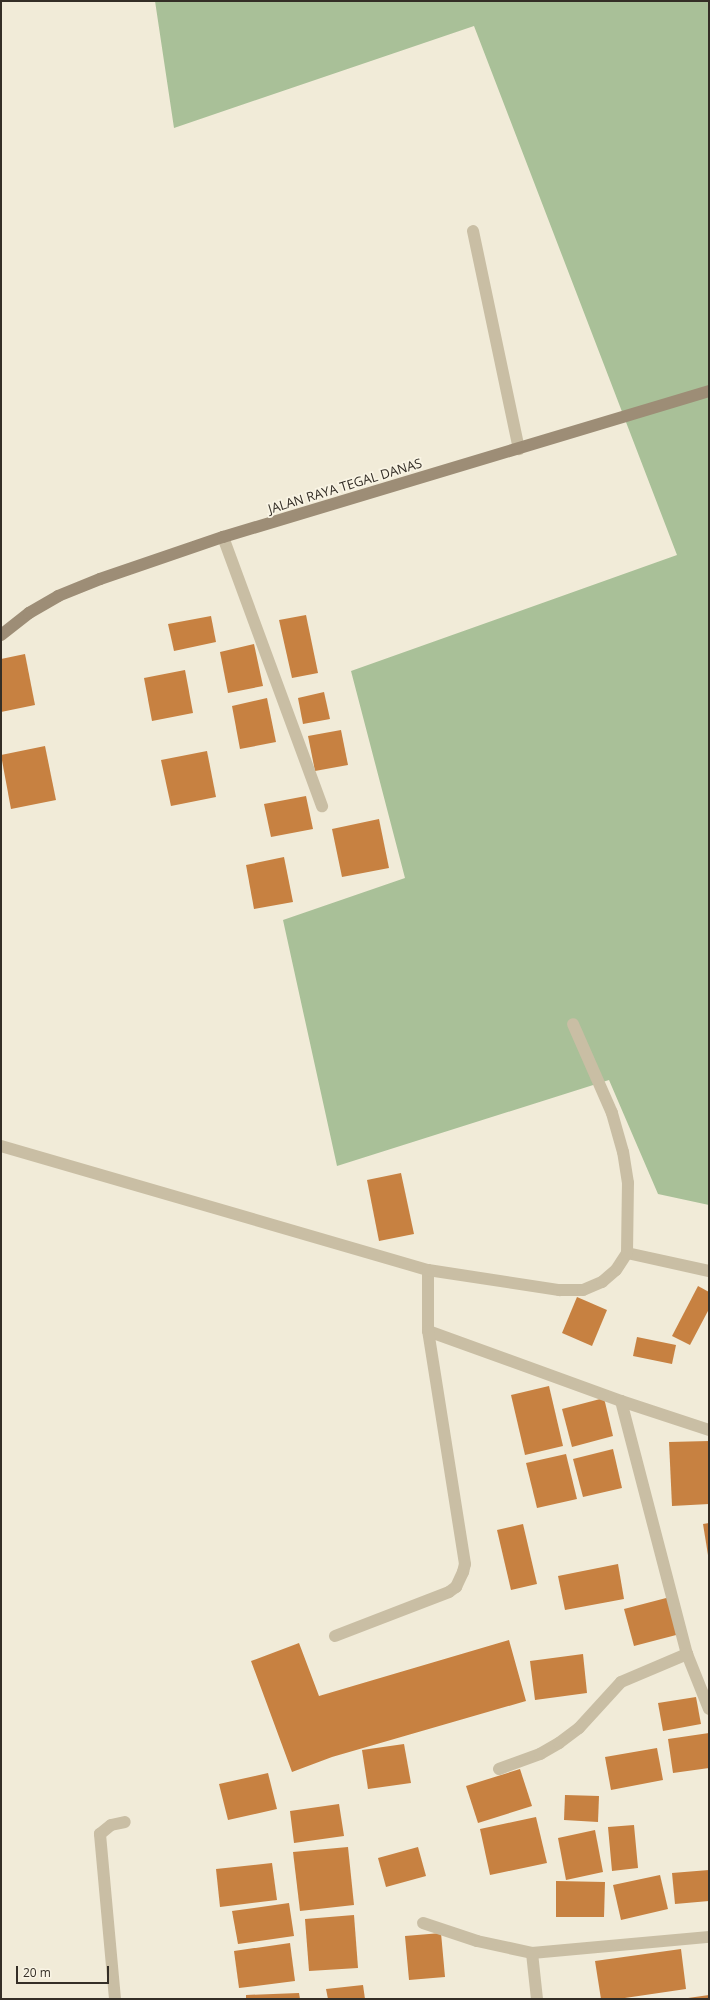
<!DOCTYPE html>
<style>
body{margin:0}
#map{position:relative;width:710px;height:2000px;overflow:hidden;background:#f1ebd8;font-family:"Open Sans",sans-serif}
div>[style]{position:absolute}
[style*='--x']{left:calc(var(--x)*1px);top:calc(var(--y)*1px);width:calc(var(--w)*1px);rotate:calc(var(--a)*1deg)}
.green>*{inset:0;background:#a9c098}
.building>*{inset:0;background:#c78141}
.lane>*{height:12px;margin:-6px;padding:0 6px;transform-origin:6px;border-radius:6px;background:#c9bea4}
.street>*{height:12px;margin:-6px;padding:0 6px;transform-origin:6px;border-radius:6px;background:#c9bea4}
.secondary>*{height:12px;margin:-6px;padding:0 6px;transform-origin:6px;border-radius:6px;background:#9d8d76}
span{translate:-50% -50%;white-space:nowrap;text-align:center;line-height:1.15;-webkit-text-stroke:3.5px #f9f4e4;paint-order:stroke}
.street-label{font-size:13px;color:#342e26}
.frame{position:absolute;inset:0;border:2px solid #342e26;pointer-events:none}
.scale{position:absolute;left:16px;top:1966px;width:93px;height:18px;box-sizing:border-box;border:2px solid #342e26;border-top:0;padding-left:5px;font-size:12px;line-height:14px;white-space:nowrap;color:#342e26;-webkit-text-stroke:3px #f9f4e4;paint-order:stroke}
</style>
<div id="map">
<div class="green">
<i style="clip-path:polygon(155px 1px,709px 1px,709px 1205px,658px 1194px,609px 1080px,337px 1166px,283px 920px,405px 878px,351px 671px,677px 555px,474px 26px,174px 128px)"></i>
</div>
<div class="building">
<i style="clip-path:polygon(306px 615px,318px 673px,292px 678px,279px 620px)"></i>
<i style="clip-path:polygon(211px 616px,216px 642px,174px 651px,168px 624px)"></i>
<i style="clip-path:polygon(254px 644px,263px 686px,228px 693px,220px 652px)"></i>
<i style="clip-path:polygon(25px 654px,35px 705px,1px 712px,1px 659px)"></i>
<i style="clip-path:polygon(185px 670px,193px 713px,152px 721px,144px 678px)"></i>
<i style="clip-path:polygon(324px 692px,330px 719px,303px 724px,298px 698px)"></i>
<i style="clip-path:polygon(267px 698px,276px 742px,240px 749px,232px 706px)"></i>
<i style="clip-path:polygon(341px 730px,348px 765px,315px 771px,308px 736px)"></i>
<i style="clip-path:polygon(45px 746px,56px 800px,11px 809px,1px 755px)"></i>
<i style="clip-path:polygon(207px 751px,216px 797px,171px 806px,161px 760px)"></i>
<i style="clip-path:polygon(306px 796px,313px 829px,271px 837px,264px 804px)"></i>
<i style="clip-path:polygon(379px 819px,389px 868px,342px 877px,332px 829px)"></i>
<i style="clip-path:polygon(284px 857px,293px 902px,254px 909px,246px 865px)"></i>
<i style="clip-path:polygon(401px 1173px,414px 1234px,379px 1241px,367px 1180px)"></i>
<i style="clip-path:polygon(698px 1286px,709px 1292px,709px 1309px,690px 1345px,672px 1336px)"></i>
<i style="clip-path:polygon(577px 1297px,607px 1310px,592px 1346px,562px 1333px)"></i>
<i style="clip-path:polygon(637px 1337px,676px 1345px,672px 1364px,633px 1356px)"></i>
<i style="clip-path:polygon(549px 1386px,563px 1446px,525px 1455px,511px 1395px)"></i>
<i style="clip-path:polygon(604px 1398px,613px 1436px,572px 1447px,562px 1409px)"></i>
<i style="clip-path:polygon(709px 1441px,709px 1504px,672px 1506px,669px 1442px)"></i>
<i style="clip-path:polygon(613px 1449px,622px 1488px,583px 1497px,573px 1459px)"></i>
<i style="clip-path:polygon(566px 1454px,577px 1499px,537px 1508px,526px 1463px)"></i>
<i style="clip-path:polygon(709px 1523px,709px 1555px,708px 1555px,703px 1524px)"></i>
<i style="clip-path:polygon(523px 1524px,537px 1584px,511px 1590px,497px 1530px)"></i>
<i style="clip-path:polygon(618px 1564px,624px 1599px,565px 1610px,558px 1576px)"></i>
<i style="clip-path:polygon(670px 1597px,680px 1634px,634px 1646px,624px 1609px)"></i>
<i style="clip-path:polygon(509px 1640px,526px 1701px,332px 1757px,292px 1772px,251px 1661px,299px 1643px,319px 1696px)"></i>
<i style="clip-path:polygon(583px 1654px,587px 1693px,535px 1700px,530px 1661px)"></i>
<i style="clip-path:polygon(696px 1697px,701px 1724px,663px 1731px,658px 1703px)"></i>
<i style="clip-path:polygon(709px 1733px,709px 1768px,673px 1773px,668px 1739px)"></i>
<i style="clip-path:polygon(404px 1744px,411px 1783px,368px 1789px,362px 1750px)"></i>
<i style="clip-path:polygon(657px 1748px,663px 1780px,611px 1790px,605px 1757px)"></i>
<i style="clip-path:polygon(520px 1769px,532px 1806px,478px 1823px,466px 1786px)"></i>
<i style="clip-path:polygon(268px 1773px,277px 1809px,228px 1820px,219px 1784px)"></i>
<i style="clip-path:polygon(565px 1795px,599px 1796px,598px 1822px,564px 1820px)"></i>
<i style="clip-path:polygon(339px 1804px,344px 1836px,294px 1843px,290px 1811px)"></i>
<i style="clip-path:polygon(536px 1817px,547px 1863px,490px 1875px,480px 1829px)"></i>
<i style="clip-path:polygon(634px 1825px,638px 1868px,612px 1871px,608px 1827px)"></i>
<i style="clip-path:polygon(595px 1830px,603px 1872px,566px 1880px,558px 1838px)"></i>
<i style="clip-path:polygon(348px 1847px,354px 1905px,300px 1911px,293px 1852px)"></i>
<i style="clip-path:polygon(418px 1847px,426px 1876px,386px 1887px,378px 1858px)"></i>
<i style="clip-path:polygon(272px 1863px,277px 1900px,220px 1907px,216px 1869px)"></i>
<i style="clip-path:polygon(709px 1870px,709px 1901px,675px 1904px,672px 1873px)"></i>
<i style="clip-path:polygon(660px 1875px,668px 1909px,621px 1920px,613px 1885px)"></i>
<i style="clip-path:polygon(556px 1881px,605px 1882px,604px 1917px,556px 1917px)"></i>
<i style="clip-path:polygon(289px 1903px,294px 1936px,238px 1944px,232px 1911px)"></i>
<i style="clip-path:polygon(354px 1915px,358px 1968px,309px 1971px,305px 1919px)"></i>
<i style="clip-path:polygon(441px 1933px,445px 1977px,409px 1980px,405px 1936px)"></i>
<i style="clip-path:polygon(290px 1943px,295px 1981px,239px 1988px,234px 1951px)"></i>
<i style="clip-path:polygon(681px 1949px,686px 1989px,618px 1999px,601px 1999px,595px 1961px)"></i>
<i style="clip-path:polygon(363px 1985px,365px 1999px,328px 1999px,326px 1989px)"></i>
<i style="clip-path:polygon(299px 1993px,300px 1999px,246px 1999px,246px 1995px)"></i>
<i style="clip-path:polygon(709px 1995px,709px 1999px,688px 1999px,688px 1998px)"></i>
</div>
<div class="lane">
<i style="--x:473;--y:231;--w:223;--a:78.1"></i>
</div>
<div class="street">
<i style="--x:223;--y:537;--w:287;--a:69.8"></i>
<i style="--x:1;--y:1146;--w:445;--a:16.2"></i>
<i style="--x:428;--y:1270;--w:61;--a:90"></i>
<i style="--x:428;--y:1331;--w:205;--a:19.9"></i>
<i style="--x:621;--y:1401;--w:93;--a:18.2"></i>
<i style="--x:627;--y:1253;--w:84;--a:12.4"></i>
<i style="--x:428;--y:1270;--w:133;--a:8.7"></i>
<i style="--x:559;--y:1290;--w:24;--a:0"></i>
<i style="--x:583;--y:1290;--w:21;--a:-23"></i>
<i style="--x:602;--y:1282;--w:18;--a:-41"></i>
<i style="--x:616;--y:1270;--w:20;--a:-57"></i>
<i style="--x:627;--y:1253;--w:70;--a:-89.2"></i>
<i style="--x:628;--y:1183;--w:31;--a:-99"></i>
<i style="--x:623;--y:1152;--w:41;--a:-105.8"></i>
<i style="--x:612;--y:1113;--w:97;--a:-113.7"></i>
<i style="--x:621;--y:1401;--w:261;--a:75.4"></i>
<i style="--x:687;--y:1654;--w:59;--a:68.2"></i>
<i style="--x:335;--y:1636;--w:122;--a:-21.1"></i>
<i style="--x:449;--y:1592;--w:9;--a:-36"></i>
<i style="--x:456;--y:1587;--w:17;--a:-65"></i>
<i style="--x:463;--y:1572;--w:8;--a:-76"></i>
<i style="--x:465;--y:1564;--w:236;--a:-99"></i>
<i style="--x:499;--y:1769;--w:44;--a:-20.1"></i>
<i style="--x:540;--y:1754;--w:22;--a:-30"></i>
<i style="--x:559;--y:1743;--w:25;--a:-37"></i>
<i style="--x:579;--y:1728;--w:62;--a:-47.6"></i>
<i style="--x:621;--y:1682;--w:72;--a:-23"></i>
<i style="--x:423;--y:1923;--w:57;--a:18.4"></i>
<i style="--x:477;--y:1941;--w:56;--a:12.3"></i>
<i style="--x:532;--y:1953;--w:178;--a:-5.2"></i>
<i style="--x:532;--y:1953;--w:46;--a:83.8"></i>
<i style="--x:115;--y:1999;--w:166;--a:-95.2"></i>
<i style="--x:100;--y:1834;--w:14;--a:-39"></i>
<i style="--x:111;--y:1825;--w:14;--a:-12"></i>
</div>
<div class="secondary">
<i style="--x:1;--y:635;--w:36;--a:-38"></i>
<i style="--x:29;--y:613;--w:34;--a:-30"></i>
<i style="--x:58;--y:596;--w:45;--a:-22"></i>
<i style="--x:100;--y:579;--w:130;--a:-18.9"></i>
<i style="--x:223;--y:537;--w:507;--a:-16.72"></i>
</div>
<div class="street-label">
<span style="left:345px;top:486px;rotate:-17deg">JALAN RAYA TEGAL DANAS</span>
</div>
<div class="frame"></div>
<div class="scale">20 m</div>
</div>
